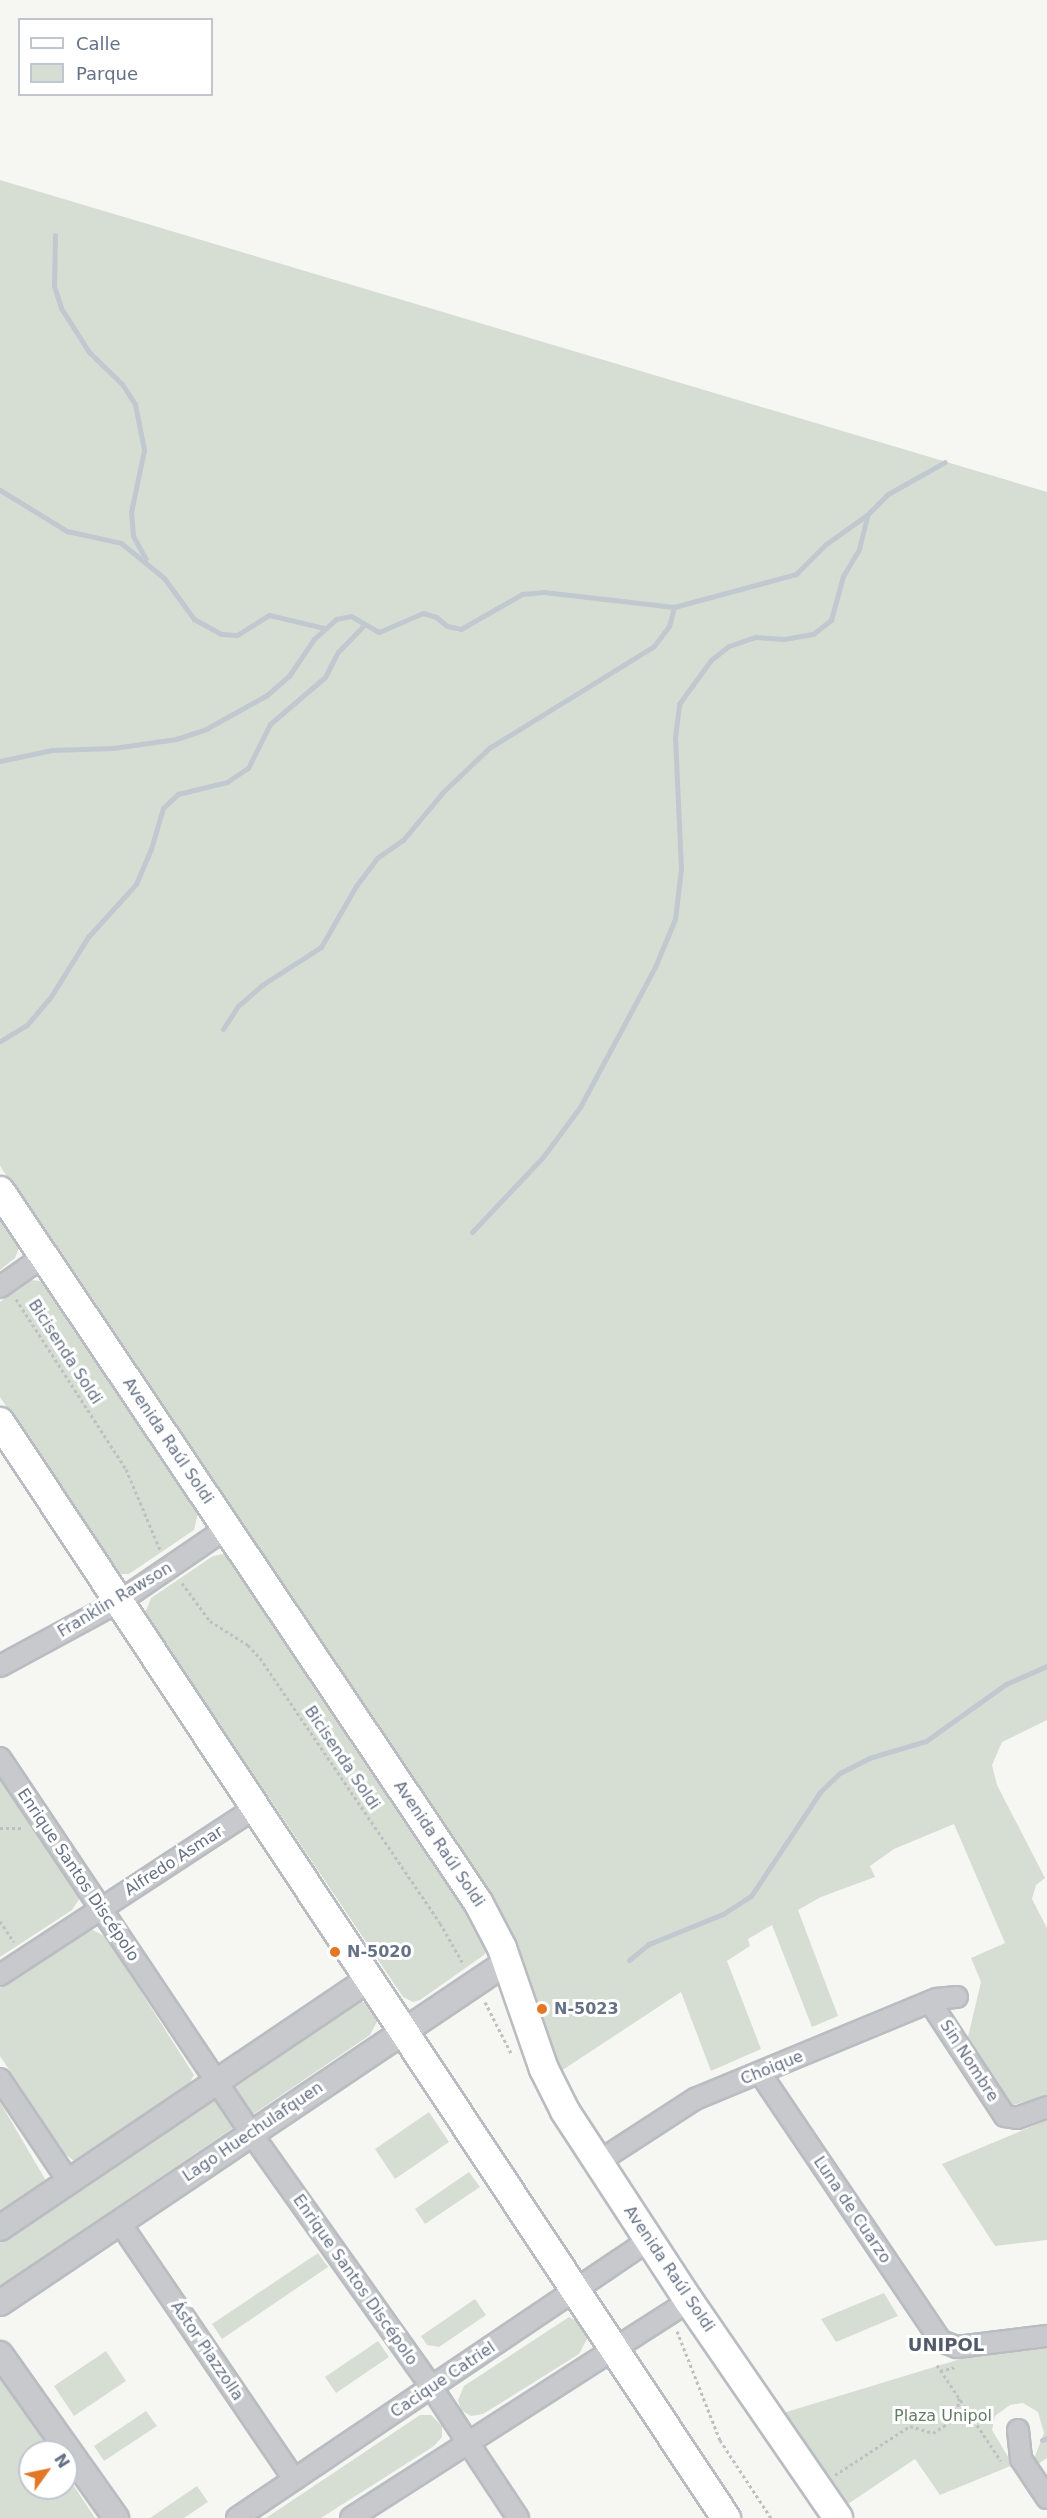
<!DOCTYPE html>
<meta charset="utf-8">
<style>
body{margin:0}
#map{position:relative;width:1047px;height:2518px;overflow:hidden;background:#f6f7f3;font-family:"DejaVu Sans",sans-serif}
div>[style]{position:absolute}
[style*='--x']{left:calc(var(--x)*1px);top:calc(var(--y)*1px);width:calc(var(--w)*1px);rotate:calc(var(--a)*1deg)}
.green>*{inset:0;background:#d6ded4}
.stream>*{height:5px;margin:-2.5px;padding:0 2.5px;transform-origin:2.5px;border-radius:2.5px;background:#c1c8cf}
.path>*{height:3px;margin-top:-1.5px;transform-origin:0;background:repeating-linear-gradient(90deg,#bebfc2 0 3px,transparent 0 6px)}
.roads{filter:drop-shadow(2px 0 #b9bcc1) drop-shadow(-2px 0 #b9bcc1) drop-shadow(0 2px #b9bcc1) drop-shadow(0 -2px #b9bcc1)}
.minor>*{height:20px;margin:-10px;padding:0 10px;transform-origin:10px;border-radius:10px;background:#c7c9cd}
.tertiary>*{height:24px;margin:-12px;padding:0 12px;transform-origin:12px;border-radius:12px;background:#c7c9cd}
.secondary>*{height:28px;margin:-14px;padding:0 14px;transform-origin:14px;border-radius:14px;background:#fff}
.dots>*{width:16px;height:16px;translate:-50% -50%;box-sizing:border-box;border:3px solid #fff;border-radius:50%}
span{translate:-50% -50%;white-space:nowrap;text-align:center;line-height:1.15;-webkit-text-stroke:6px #fff;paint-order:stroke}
.street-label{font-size:16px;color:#657185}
.poi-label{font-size:16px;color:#657185;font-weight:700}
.left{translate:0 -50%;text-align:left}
.park-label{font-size:16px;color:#647c64}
.neighbourhood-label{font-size:18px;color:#535b6a;font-weight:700}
.legend{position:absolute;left:18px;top:18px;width:195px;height:78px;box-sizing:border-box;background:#fff;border:2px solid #c1c6ce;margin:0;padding:8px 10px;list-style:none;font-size:18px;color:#657185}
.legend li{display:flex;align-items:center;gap:12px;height:30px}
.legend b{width:30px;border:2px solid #c1c6ce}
.north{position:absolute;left:18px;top:2440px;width:60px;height:60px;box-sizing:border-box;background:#fff;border:2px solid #c1c6ce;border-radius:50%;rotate:57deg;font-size:16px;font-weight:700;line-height:24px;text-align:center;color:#657185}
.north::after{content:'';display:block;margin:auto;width:21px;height:27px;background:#e47726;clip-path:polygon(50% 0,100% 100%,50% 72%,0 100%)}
</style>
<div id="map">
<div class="green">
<i style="clip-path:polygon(0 180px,1047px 492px,1047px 1720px,1002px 1742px,992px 1765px,997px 1785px,1045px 1878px,1036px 1885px,1032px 1899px,1047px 1928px,1047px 2095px,1010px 2106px,967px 2041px,981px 1982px,971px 1958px,1005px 1943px,954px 1824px,894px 1849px,870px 1866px,875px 1877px,821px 1897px,798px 1910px,838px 2016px,812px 2027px,772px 1925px,748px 1939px,750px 1946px,727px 1961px,761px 2049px,711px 2071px,681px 1992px,558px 2073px,508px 1929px,494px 1903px,0 1166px)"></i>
<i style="clip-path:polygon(0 1217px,19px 1248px,15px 1258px,0 1270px)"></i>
<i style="clip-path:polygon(29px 1280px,41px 1281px,48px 1288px,198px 1513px,194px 1530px,129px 1574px,120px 1574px,113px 1568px,0 1397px,0 1302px)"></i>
<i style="clip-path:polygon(223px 1554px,231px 1559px,487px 1937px,488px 1949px,484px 1955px,420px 2000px,413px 2002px,403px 1997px,145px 1613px,151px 1598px,213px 1556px)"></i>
<i style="clip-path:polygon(0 1777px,80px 1898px,72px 1910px,0 1957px)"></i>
<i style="clip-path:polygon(91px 1929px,106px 1937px,194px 2075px,188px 2086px,74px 2161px,65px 2154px,0 2056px,0 1988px)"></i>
<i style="clip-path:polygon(359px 2001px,369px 2004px,379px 2018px,370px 2035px,0 2286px,0 2242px)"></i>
<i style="clip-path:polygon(0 2102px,45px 2179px,40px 2188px,0 2216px)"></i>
<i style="clip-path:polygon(429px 2112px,449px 2142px,395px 2179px,375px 2149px)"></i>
<i style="clip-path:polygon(1047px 2120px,1047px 2240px,995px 2246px,942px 2164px)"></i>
<i style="clip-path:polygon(469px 2172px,480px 2187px,425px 2224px,415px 2209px)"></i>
<i style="clip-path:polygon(318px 2253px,328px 2267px,222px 2339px,212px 2324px)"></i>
<i style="clip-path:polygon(884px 2293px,898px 2316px,836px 2342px,821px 2319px)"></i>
<i style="clip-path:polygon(475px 2299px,486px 2315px,439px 2347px,427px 2345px,421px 2336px)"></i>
<i style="clip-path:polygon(569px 2317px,580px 2323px,588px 2337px,579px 2354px,483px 2414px,471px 2416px,461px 2410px,458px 2400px,464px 2386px)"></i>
<i style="clip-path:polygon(378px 2341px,389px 2357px,336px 2393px,325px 2377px)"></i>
<i style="clip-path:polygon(1047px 2345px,1047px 2458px,1035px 2466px,1033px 2461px,1044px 2433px,1038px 2412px,1023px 2403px,1010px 2405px,995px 2416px,992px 2430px,1013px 2465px,940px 2495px,915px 2459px,845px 2506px,783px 2413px,967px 2357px)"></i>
<i style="clip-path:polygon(106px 2351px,126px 2381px,74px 2416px,54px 2386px)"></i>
<i style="clip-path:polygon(0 2375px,51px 2452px,30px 2452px,30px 2488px,66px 2488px,66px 2474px,95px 2518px,0 2518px)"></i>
<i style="clip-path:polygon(146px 2411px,157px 2426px,104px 2461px,94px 2446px)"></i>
<i style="clip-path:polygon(420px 2415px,431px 2415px,442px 2426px,442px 2437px,434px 2446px,321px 2518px,266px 2518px)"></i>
<i style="clip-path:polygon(197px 2486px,208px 2502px,184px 2518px,150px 2518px)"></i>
</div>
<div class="stream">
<i style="--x:55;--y:235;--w:51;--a:91.1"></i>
<i style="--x:54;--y:286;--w:23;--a:72"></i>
<i style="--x:61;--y:308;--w:52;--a:57.5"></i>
<i style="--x:89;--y:352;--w:46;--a:44.1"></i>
<i style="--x:122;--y:384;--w:24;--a:57"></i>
<i style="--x:135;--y:404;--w:47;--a:78.9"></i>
<i style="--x:144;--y:450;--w:63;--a:101.8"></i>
<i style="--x:131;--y:512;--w:24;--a:85"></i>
<i style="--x:133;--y:536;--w:26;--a:61"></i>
<i style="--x:0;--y:490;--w:79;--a:31.5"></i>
<i style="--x:67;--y:531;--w:55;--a:12.5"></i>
<i style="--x:121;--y:543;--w:55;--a:39.1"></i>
<i style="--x:164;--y:578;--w:51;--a:53.8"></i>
<i style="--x:194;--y:619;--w:31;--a:29"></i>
<i style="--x:221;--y:634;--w:16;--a:4"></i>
<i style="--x:237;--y:635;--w:38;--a:-32"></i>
<i style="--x:269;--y:615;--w:57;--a:13.3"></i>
<i style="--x:0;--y:761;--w:53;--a:-11.9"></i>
<i style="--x:52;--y:750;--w:61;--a:-1.9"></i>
<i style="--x:113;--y:748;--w:64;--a:-8.1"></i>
<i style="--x:176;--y:739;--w:32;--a:-18"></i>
<i style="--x:206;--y:729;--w:70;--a:-29.1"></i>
<i style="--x:267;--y:695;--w:29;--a:-41"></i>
<i style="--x:289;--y:676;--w:45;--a:-56"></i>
<i style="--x:314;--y:639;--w:30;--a:-42"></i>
<i style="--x:336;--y:619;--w:15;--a:-11"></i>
<i style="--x:351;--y:616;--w:32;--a:30"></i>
<i style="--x:379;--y:632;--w:48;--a:-23.4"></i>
<i style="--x:423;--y:613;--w:14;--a:17"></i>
<i style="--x:436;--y:617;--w:14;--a:39"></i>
<i style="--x:447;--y:626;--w:14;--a:12"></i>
<i style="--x:461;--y:629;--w:70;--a:-29.8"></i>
<i style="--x:522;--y:594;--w:22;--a:-5"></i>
<i style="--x:544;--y:592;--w:131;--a:6.6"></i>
<i style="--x:674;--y:607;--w:126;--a:-15.1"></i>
<i style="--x:796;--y:574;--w:42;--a:-45"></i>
<i style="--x:826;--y:544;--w:50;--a:-35.3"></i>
<i style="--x:867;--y:515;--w:30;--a:-45"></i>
<i style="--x:888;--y:494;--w:65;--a:-29.3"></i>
<i style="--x:223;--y:1029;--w:27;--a:-57"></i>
<i style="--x:238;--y:1006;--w:32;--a:-41"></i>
<i style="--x:262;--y:985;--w:70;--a:-32.8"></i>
<i style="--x:321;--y:947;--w:70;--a:-60.2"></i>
<i style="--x:356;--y:886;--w:35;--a:-53"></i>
<i style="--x:377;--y:858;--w:32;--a:-35"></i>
<i style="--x:403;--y:840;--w:62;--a:-50.2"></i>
<i style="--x:443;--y:792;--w:64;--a:-43.7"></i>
<i style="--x:489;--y:748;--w:194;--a:-31.7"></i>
<i style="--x:654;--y:646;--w:25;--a:-53"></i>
<i style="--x:669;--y:626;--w:20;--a:-75"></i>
<i style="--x:0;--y:1041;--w:31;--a:-31"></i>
<i style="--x:27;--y:1025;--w:35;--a:-50"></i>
<i style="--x:50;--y:998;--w:72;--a:-58.1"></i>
<i style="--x:88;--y:937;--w:72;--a:-47.8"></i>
<i style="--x:136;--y:884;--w:38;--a:-67"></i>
<i style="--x:151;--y:849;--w:43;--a:-73.7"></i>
<i style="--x:163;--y:808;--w:21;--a:-43"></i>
<i style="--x:178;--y:794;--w:50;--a:-13.8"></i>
<i style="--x:227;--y:782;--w:25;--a:-34"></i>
<i style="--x:248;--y:768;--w:49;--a:-63.4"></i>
<i style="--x:270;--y:724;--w:72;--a:-40.5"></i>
<i style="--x:325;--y:677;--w:28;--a:-63"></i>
<i style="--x:338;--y:652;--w:37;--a:-46"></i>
<i style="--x:472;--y:1232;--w:103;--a:-46.6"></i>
<i style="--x:543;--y:1157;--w:62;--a:-53.5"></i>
<i style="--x:580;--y:1107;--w:159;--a:-61.8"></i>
<i style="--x:655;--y:967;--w:52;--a:-67.4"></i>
<i style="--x:675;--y:919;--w:50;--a:-83.2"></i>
<i style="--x:681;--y:869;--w:131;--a:-92.6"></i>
<i style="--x:675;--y:738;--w:34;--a:-83"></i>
<i style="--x:679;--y:704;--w:54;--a:-54"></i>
<i style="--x:711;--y:660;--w:23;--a:-38"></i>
<i style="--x:729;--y:646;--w:28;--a:-19"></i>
<i style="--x:755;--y:637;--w:29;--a:4"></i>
<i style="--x:784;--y:639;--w:29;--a:-10"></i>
<i style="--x:813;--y:634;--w:23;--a:-38"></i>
<i style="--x:831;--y:620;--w:46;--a:-74.7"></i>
<i style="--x:843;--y:576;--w:31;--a:-59"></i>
<i style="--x:859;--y:549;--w:34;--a:-76"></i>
<i style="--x:629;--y:1960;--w:26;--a:-39"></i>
<i style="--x:649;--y:1944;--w:80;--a:-22.1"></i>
<i style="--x:723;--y:1914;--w:33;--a:-33"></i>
<i style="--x:751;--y:1896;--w:125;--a:-56.4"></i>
<i style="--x:820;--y:1792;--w:28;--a:-44"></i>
<i style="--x:840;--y:1773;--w:33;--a:-27"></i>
<i style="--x:869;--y:1758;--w:59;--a:-16.6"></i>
<i style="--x:926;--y:1741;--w:98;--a:-35.5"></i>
<i style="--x:1006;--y:1684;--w:45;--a:-23.7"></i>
<i style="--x:1042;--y:2440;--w:5;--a:-22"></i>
</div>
<div class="path">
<i style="--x:16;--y:1299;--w:202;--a:57.1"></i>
<i style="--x:126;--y:1469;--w:90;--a:67.1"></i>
<i style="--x:182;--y:1583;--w:47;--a:53.6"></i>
<i style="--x:210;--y:1621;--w:45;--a:32.3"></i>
<i style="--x:248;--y:1645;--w:18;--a:47"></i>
<i style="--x:260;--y:1658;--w:320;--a:55.8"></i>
<i style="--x:440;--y:1923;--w:48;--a:60.3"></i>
<i style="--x:0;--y:1828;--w:24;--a:0"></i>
<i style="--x:0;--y:1921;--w:25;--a:56"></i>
<i style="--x:485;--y:2002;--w:59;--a:63"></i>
<i style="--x:677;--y:2331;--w:117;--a:68.5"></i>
<i style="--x:720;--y:2440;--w:93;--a:56.8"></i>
<i style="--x:937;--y:2365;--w:115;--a:56.3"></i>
<i style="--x:940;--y:2371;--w:16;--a:-14"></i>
<i style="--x:835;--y:2475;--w:90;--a:-33.2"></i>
<i style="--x:910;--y:2426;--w:24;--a:17"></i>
<i style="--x:933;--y:2433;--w:27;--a:-33"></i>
<i style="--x:956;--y:2418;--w:20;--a:-81"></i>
</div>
<div class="roads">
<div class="minor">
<i style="--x:0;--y:1287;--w:54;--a:-35.2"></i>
<i style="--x:0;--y:1666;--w:136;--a:-28.4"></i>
<i style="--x:120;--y:1601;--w:130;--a:-34.3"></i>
<i style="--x:0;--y:1758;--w:451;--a:56.2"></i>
<i style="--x:251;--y:2133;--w:313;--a:54.6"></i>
<i style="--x:432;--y:2388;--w:156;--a:56.5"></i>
<i style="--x:0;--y:1975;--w:307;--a:-33.2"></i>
<i style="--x:930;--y:2002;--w:136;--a:56.7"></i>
<i style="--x:1005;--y:2116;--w:12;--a:9"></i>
<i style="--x:1017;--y:2118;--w:32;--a:-20"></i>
<i style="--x:760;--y:2073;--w:323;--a:56"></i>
<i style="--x:941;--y:2341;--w:17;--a:21"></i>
<i style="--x:957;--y:2347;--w:91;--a:-7"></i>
<i style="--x:0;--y:2079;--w:124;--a:56.2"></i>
<i style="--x:598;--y:2162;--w:116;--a:-33"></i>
<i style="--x:695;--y:2099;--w:262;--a:-22.5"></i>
<i style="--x:937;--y:1999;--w:20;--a:-6"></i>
<i style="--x:120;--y:2223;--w:310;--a:55.8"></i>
<i style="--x:1018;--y:2430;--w:29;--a:84"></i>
<i style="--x:1021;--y:2459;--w:47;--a:56.3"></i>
<i style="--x:237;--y:2518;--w:497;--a:-34"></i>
<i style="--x:351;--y:2518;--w:402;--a:-32.7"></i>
</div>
<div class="tertiary">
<i style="--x:0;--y:2228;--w:447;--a:-34"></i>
<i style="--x:0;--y:2303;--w:611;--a:-33.92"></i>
<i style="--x:0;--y:2354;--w:201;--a:54.7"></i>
</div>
<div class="secondary">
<i style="--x:0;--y:1191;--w:857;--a:56.09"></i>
<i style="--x:478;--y:1902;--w:52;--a:62.4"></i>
<i style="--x:502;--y:1948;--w:128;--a:70.9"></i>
<i style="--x:544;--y:2069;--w:47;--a:63.4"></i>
<i style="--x:565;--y:2111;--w:227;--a:56.9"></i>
<i style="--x:689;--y:2301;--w:263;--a:55.5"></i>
<i style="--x:0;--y:1422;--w:1315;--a:56.48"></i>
</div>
</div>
<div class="dots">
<i style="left:335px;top:1952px;background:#e47726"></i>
<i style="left:542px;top:2009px;background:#e47726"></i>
</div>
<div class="street-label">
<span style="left:65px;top:1352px;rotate:57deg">Bicisenda Soldi</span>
<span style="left:168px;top:1441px;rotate:56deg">Avenida Raúl Soldi</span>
<span style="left:115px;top:1600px;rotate:-31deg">Franklin Rawson</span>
<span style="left:342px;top:1758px;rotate:56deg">Bicisenda Soldi</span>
<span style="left:439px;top:1844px;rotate:56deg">Avenida Raúl Soldi</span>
<span style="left:174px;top:1861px;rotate:-33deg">Alfredo Asmar</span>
<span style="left:78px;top:1875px;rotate:56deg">Enrique Santos Discépolo</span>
<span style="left:969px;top:2061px;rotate:57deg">Sin Nombre</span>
<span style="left:772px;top:2068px;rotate:-22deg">Choique</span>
<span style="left:253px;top:2132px;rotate:-34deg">Lago Huechulafquen</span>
<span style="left:852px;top:2210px;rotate:56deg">Luna de Cuarzo</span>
<span style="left:669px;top:2269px;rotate:56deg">Avenida Raúl Soldi</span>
<span style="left:355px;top:2280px;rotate:55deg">Enrique Santos Discépolo</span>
<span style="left:207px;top:2351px;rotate:56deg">Ástor Piazzolla</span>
<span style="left:443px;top:2380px;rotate:-34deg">Cacique Catriel</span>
</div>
<div class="poi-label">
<span class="left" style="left:347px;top:1952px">N-5020</span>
<span class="left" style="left:554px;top:2009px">N-5023</span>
</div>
<div class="park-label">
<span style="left:943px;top:2416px">Plaza Unipol</span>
</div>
<div class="neighbourhood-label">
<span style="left:946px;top:2345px">UNIPOL</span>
</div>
<ul class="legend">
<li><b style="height:8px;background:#fff"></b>Calle</li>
<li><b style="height:16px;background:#d6ded4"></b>Parque</li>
</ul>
<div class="north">N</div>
</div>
